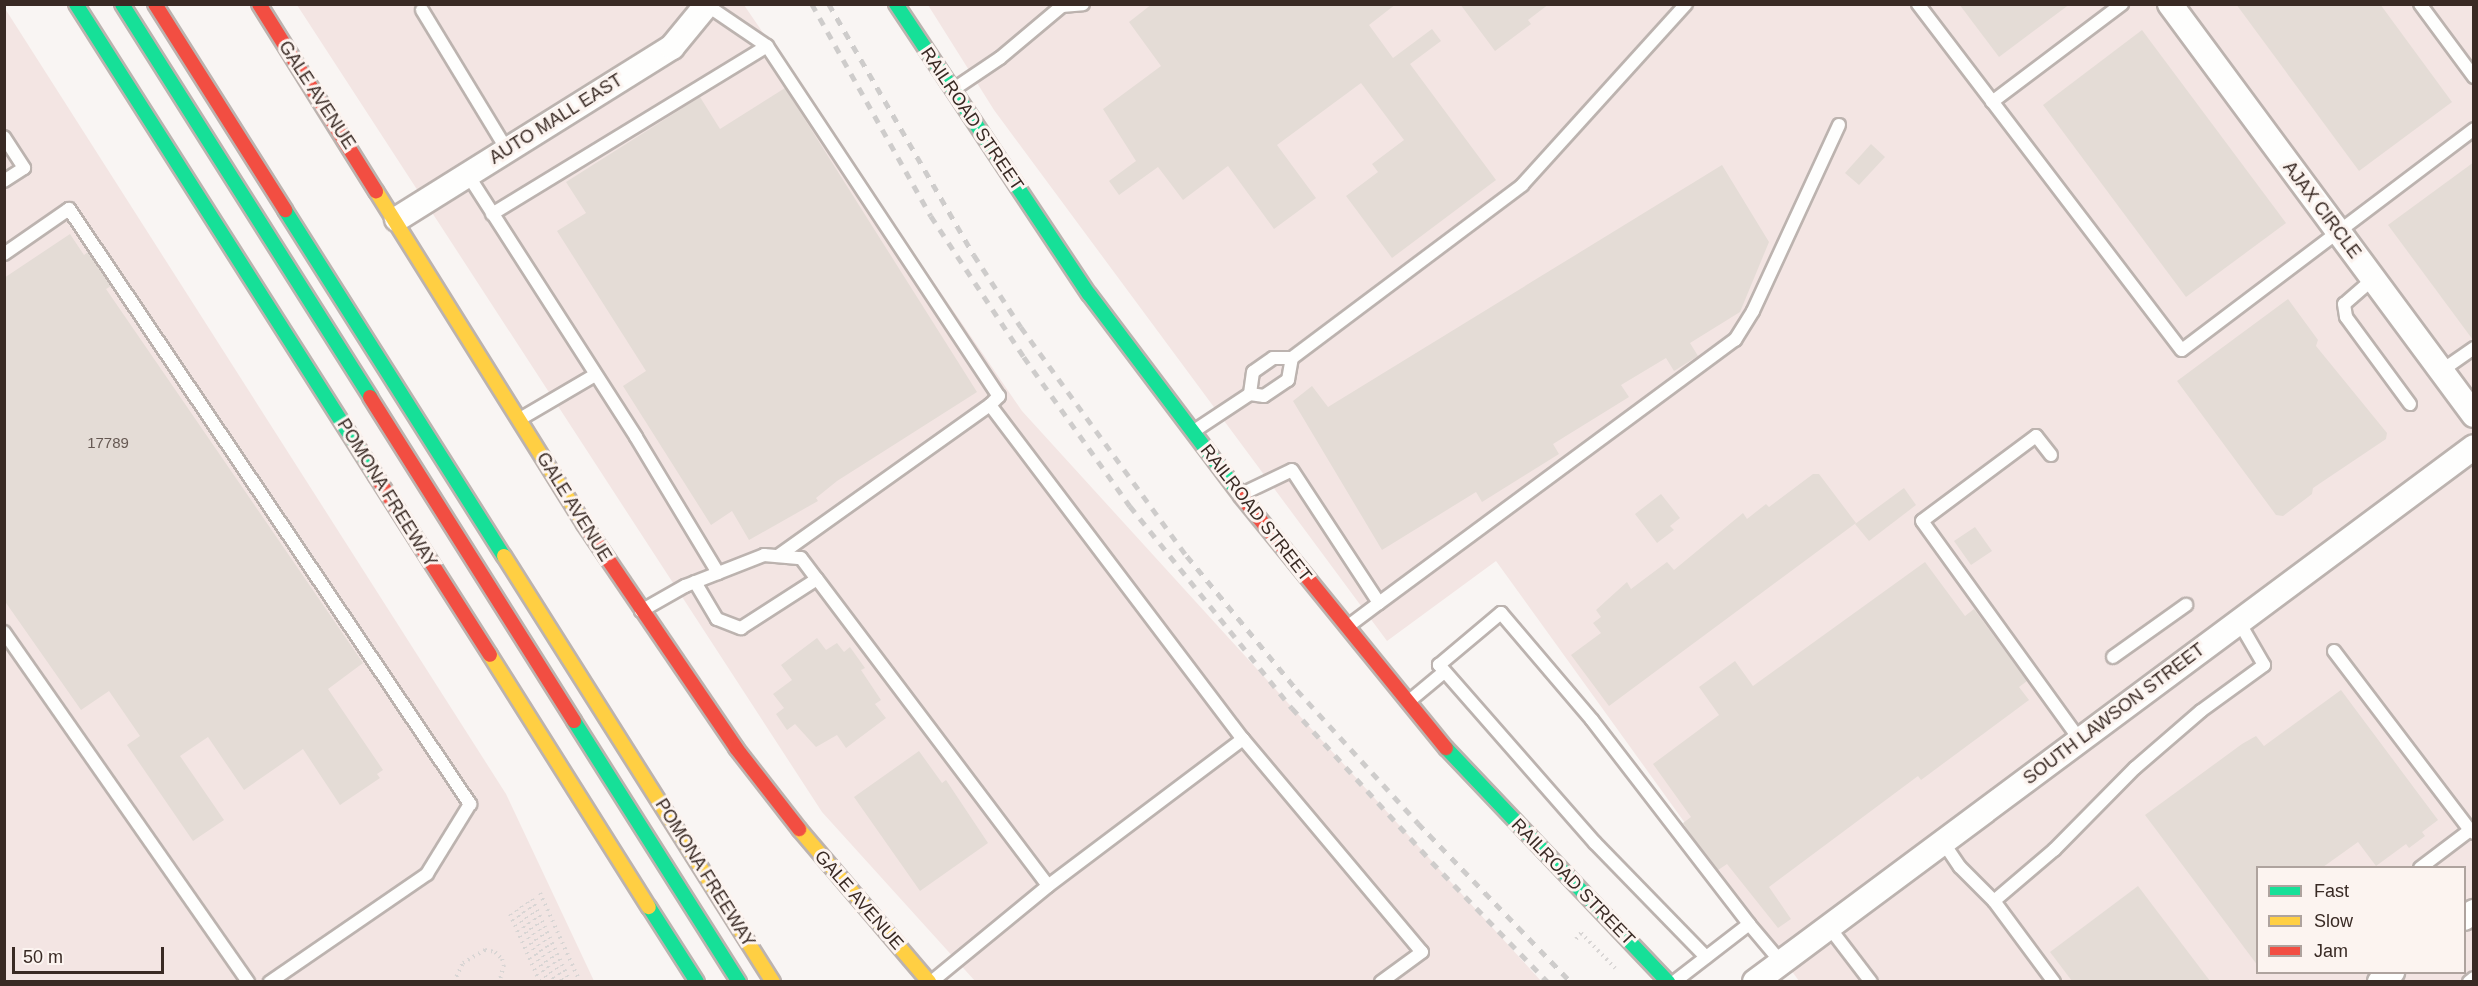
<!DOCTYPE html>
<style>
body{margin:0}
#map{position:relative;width:2478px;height:986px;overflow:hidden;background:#f9f5f3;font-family:Helvetica,sans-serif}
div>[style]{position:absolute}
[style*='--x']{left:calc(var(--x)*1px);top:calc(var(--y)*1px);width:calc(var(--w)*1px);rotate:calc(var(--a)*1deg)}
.commercial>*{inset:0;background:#f3e5e3}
.building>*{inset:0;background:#e4dcd6}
.path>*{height:4px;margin-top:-2px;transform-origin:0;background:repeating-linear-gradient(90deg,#d8d5d4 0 1.5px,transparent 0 6px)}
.roads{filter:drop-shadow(2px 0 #bcb3af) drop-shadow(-2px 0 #bcb3af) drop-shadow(0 2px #bcb3af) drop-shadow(0 -2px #bcb3af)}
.lane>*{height:12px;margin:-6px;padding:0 6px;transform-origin:6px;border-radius:6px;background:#fefefd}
.street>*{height:24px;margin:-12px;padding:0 12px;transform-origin:12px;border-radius:12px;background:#fefefd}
.fast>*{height:14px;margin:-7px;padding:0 7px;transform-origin:7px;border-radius:7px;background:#16e098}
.slow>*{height:14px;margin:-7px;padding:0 7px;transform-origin:7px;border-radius:7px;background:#ffcf43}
.jam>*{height:14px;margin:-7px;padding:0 7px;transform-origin:7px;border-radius:7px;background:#f24e42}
.rail>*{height:4.5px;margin-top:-2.25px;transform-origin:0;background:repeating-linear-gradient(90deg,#cecccb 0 8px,transparent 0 16px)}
span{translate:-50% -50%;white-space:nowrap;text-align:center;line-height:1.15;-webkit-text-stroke:6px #fcf4f0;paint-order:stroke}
.number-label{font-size:15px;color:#665953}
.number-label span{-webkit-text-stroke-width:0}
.street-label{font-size:18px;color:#392a24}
.frame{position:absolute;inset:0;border:6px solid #392a24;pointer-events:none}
.legend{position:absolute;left:2256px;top:866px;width:210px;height:108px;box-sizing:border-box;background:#fcf4f0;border:2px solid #aea39e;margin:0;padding:8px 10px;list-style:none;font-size:18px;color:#392a24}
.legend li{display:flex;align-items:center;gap:12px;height:30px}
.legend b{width:30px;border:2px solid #aea39e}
.scale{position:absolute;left:12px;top:947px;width:152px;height:27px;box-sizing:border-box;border:3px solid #392a24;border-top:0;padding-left:8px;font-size:18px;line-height:21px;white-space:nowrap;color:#392a24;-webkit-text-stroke:4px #fcf4f0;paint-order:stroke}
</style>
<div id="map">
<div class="commercial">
<i style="clip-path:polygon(297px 5px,744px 5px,1022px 411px,1541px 981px,975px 981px,822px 812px)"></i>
<i style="clip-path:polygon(evenodd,928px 5px,2473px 5px,2473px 981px,1799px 981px,1496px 561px,1387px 641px,994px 110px,928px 5px,2258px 868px,2464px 868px,2464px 972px,2258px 972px,2258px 868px)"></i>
<i style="clip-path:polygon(4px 7px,506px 794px,594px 981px,5px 981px)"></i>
</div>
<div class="building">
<i style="clip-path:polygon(1152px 4px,1396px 4px,1369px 25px,1393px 58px,1432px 29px,1441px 41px,1410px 64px,1496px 180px,1392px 258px,1346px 196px,1378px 172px,1372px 164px,1404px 140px,1361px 83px,1277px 145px,1316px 198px,1274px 229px,1228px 166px,1183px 200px,1158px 167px,1119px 195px,1109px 181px,1136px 161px,1103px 109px,1161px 66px,1129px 22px)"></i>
<i style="clip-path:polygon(1460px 4px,1549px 4px,1528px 20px,1531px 24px,1495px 51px)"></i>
<i style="clip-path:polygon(1959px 4px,2070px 4px,1999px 57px)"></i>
<i style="clip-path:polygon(2236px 4px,2380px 4px,2452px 102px,2359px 171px)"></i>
<i style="clip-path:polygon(2142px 30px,2286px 223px,2186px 297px,2043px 105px)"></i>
<i style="clip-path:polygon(785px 88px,977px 392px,837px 481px,816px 498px,818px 501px,749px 540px,732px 511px,711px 525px,623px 386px,646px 371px,557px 231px,586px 213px,566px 182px,700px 97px,720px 129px)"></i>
<i style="clip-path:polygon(1871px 144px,1885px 157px,1859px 185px,1845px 173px)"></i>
<i style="clip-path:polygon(2474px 162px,2474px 340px,2473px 340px,2388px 225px)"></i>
<i style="clip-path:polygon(1722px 165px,1769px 242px,1740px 312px,1690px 343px,1698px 356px,1674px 371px,1666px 358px,1621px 385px,1629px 397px,1553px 444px,1559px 454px,1482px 502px,1476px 492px,1382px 550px,1293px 401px,1312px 386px,1328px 407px)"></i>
<i style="clip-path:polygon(70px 234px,84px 255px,88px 252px,111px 286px,106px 289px,363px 663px,328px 689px,383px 770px,377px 774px,380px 778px,340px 805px,303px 749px,244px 790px,208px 737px,180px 756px,224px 820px,193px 841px,127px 745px,140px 736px,109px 691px,81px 710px,4px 600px,4px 278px)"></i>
<i style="clip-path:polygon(2288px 299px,2318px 340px,2316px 346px,2387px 433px,2386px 439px,2313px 488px,2312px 494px,2283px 516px,2276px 515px,2177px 381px)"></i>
<i style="clip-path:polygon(1813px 474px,1819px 474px,1856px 523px,1609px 706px,1571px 655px,1601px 633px,1593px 623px,1601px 617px,1596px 610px,1627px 582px,1631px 589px,1667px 562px,1674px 570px,1743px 513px,1747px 519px,1766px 504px,1769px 507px)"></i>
<i style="clip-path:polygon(1904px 488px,1916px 505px,1869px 541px,1855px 524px)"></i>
<i style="clip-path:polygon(1661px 494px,1680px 518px,1670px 526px,1674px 530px,1657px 543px,1635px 514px)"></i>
<i style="clip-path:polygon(1975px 527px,1992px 551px,1971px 565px,1954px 541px)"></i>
<i style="clip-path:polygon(1925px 562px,1965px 616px,1974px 609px,2027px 681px,2019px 687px,2029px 700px,1921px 780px,1918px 776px,1769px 887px,1791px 919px,1778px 928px,1727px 864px,1718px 870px,1688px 831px,1683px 823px,1691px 817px,1653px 764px,1719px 715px,1699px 687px,1735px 661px,1753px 686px)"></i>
<i style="clip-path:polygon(817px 638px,826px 650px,837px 643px,844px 652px,850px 647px,865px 668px,861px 670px,881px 700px,875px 704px,886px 718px,846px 748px,837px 735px,816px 747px,795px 724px,787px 730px,776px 714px,784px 708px,773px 694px,792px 680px,781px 665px)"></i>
<i style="clip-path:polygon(2341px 690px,2438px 820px,2422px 832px,2425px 836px,2409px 848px,2406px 844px,2376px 866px,2358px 842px,2323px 867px,2258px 867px,2258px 966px,2145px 815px,2242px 744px,2256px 736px,2264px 746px)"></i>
<i style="clip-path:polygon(919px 751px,942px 783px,946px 780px,988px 843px,920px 891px,854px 797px)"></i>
<i style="clip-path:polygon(2138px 886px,2210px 981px,2072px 981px,2050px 952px)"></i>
</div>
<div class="path">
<i style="--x:540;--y:893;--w:98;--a:65.8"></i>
<i style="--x:532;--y:899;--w:91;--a:65.4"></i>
<i style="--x:527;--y:902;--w:88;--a:65.8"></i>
<i style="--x:521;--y:906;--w:83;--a:65.9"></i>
<i style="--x:516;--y:910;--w:79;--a:66"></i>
<i style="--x:510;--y:914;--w:74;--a:66.2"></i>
<i style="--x:1576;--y:939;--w:8;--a:-50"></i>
<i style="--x:1581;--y:933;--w:49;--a:45.8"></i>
<i style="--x:454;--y:982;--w:21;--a:-65"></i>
<i style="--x:463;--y:963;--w:26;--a:-31"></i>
<i style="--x:485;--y:950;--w:10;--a:11"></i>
<i style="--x:495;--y:952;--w:10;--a:45"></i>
<i style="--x:502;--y:959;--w:6;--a:72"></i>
<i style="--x:504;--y:965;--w:18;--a:106"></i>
</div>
<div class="roads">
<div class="lane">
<i style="--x:705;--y:4;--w:75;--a:34.1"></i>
<i style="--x:1918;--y:4;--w:435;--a:52.7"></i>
<i style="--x:2182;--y:350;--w:366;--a:-37.1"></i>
<i style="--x:2420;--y:4;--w:91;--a:53.5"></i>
<i style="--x:422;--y:10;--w:164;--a:58.7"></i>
<i style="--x:954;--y:89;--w:55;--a:-34"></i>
<i style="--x:1000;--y:58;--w:81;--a:-40"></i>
<i style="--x:1062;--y:6;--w:21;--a:-5"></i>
<i style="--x:1992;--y:102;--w:163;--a:-37"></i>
<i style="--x:4;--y:137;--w:37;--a:57"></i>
<i style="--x:24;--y:168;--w:24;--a:147"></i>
<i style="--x:468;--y:175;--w:311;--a:57.3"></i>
<i style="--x:636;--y:437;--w:159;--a:58.9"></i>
<i style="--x:492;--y:214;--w:322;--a:-31.4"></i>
<i style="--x:767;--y:46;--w:420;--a:56.5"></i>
<i style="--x:999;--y:396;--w:13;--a:135"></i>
<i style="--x:4;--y:254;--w:79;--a:-34.7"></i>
<i style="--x:69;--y:209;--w:718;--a:56.02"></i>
<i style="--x:470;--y:804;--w:82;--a:121.6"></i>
<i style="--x:427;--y:874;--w:191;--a:145.5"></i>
<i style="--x:2373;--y:279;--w:38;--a:139"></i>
<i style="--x:2344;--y:304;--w:13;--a:81"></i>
<i style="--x:2346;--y:317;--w:108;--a:53.7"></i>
<i style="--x:1292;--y:358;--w:288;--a:-36.9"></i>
<i style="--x:1522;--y:185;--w:244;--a:-47.8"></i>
<i style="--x:2441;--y:371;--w:40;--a:-34.9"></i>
<i style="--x:520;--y:419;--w:87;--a:-30.4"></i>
<i style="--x:1194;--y:431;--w:67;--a:-33.5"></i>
<i style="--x:1250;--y:394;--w:14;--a:8"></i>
<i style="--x:1264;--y:396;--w:29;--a:-34"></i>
<i style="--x:1288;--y:380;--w:22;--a:-80"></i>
<i style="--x:1292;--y:358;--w:19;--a:180"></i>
<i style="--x:1273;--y:358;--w:24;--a:145"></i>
<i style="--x:1253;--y:372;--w:22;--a:98"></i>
<i style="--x:2051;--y:455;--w:24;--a:-128"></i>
<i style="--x:2036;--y:436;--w:142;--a:143.3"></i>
<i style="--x:1922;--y:521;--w:270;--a:54.2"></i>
<i style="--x:1242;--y:494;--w:55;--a:-25.6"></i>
<i style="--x:1292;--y:470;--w:159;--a:56.8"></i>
<i style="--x:1379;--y:603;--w:40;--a:143"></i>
<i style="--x:778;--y:556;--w:260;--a:-35.5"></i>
<i style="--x:990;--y:405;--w:419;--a:52.9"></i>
<i style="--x:1243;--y:739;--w:244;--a:143"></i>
<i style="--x:695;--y:582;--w:43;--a:59.3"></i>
<i style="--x:717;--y:619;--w:26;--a:21"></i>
<i style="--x:741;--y:628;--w:90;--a:-32.8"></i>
<i style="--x:1379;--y:603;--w:443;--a:-36.5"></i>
<i style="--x:1735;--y:340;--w:34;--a:-58"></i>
<i style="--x:1753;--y:311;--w:205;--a:-65.2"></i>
<i style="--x:641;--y:611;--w:51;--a:-29.6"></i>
<i style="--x:685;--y:586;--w:85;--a:-21.4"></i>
<i style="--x:764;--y:555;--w:37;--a:5"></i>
<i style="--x:801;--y:558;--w:26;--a:53"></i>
<i style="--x:817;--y:579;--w:384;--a:53"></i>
<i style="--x:1048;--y:886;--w:151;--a:140.6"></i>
<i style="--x:4;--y:632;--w:427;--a:55.1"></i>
<i style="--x:2334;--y:651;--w:225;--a:52.8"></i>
<i style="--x:2113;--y:657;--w:90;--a:-35.5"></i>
<i style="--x:1408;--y:702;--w:47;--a:-39.8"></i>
<i style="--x:1243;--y:739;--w:278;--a:50"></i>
<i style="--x:1422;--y:952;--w:51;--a:143.8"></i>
<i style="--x:1943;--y:842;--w:30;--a:56"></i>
<i style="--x:1960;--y:867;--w:48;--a:45"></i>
<i style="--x:2420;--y:868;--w:63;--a:-37.2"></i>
<i style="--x:2470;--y:830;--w:5;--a:37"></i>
<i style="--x:1829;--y:927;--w:69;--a:52.6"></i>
<i style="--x:1706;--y:957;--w:159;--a:-134.2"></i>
<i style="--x:1595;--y:843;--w:237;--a:-131.2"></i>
<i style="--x:1439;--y:665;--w:81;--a:-40"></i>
<i style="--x:1501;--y:613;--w:140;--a:49.6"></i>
<i style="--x:1592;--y:720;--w:257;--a:52.4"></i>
<i style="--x:1674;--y:982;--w:95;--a:-37.7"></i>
<i style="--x:1749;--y:924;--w:50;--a:49.9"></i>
<i style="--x:2054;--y:982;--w:101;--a:-126.5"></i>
<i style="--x:1994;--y:901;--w:79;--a:-40.4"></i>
<i style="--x:2054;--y:850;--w:115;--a:-45.4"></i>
<i style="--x:2135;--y:768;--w:87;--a:-40.8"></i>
<i style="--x:2201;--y:711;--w:78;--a:-36.1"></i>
<i style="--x:2264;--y:665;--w:50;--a:-120.2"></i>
<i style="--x:2469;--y:982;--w:6;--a:-39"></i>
</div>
<div class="street">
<i style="--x:2170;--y:4;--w:511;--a:53.51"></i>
<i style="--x:397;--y:219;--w:324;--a:-32"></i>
<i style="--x:672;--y:47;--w:52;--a:-50.5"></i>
<i style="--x:2464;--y:918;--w:12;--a:-31"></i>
<i style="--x:1755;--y:982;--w:896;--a:-36.65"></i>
<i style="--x:2380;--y:982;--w:16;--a:-40"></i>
</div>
<div class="fast">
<i style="--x:76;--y:4;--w:559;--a:57.56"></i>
<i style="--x:122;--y:4;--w:465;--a:57.7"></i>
<i style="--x:896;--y:4;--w:348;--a:56.4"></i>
<i style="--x:1089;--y:294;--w:253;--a:53"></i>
<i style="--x:285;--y:210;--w:409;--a:57.7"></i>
<i style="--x:574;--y:721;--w:309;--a:57.7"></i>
<i style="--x:1446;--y:748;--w:323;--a:46.5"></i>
<i style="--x:649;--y:907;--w:89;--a:57.4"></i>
</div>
<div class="slow">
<i style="--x:376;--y:191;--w:393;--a:58"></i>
<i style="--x:504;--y:556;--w:504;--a:57.73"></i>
<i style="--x:490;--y:655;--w:298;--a:57.8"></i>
<i style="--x:799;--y:829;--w:201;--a:49.6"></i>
</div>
<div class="jam">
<i style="--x:155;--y:4;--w:244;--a:57.7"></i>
<i style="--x:259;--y:4;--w:221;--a:58"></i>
<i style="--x:370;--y:397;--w:383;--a:57.8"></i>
<i style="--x:376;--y:476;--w:212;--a:57.5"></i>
<i style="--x:1241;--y:496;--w:325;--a:50.9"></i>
<i style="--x:584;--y:524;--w:271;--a:55.8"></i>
<i style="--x:736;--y:748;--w:103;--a:52.1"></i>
</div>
</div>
<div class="rail">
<i style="--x:812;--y:4;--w:243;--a:60.7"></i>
<i style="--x:931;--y:216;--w:169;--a:56.6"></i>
<i style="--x:1024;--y:357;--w:183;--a:54.6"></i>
<i style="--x:1130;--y:506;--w:259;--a:51.3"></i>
<i style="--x:1292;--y:708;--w:208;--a:47.7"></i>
<i style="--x:1432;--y:862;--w:167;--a:46"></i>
<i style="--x:829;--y:4;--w:290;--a:60"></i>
<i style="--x:974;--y:255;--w:86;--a:56.9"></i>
<i style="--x:1021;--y:327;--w:283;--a:54.1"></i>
<i style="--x:1187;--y:556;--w:173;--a:50.6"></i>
<i style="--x:1297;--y:690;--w:180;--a:47.7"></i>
<i style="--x:1418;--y:823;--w:221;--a:46.1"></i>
</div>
<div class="number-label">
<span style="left:108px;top:443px">17789</span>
</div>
<div class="street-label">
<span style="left:317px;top:95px;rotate:57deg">GALE AVENUE</span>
<span style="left:556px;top:119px;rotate:-32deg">AUTO MALL EAST</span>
<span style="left:972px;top:119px;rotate:56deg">RAILROAD STREET</span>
<span style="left:2322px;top:210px;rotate:53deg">AJAX CIRCLE</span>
<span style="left:387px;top:493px;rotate:58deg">POMONA FREEWAY</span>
<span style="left:574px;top:507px;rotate:58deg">GALE AVENUE</span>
<span style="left:1256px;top:513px;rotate:52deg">RAILROAD STREET</span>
<span style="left:2114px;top:714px;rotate:-37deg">SOUTH LAWSON STREET</span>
<span style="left:705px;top:873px;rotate:58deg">POMONA FREEWAY</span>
<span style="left:1573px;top:882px;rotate:46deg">RAILROAD STREET</span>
<span style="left:859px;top:900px;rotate:49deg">GALE AVENUE</span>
</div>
<div class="frame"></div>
<ul class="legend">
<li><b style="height:8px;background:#16e098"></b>Fast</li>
<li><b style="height:8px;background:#ffcf43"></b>Slow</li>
<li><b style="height:8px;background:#f24e42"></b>Jam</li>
</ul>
<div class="scale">50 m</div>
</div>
